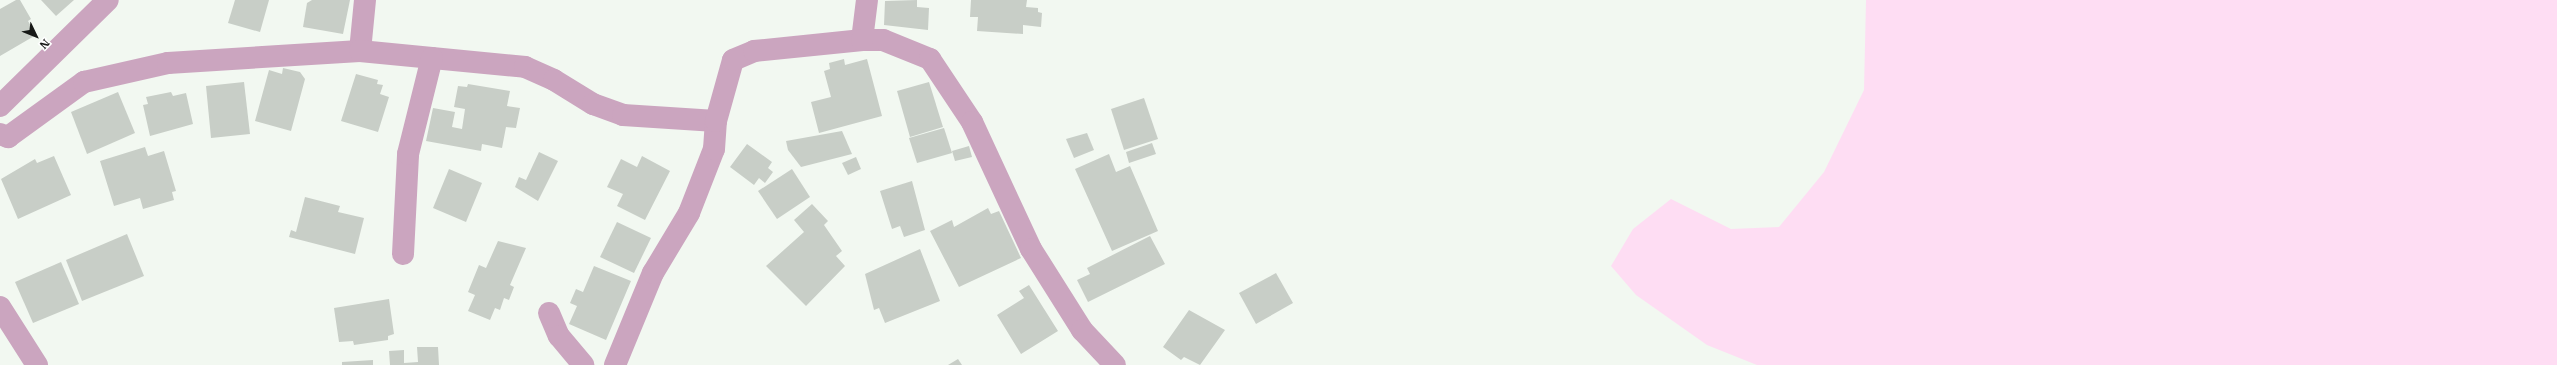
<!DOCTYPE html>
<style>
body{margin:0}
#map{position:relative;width:2557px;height:365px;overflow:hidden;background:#f2f8f1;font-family:"IBM Plex Serif",serif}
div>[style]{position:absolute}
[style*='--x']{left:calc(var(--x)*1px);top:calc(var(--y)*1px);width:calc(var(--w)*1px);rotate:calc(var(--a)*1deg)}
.green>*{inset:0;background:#feddf3}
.building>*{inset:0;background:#c8cec7}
.minor>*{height:22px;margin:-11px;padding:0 11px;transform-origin:11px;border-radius:11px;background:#cba5bf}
span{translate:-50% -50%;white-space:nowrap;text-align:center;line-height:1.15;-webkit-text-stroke:3.5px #fff;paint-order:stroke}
.north{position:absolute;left:16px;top:16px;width:40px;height:40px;-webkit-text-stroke:3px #fff;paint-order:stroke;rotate:133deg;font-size:11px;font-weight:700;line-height:16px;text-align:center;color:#171917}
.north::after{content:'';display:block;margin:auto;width:14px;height:18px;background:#171917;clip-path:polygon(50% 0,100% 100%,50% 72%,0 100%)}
</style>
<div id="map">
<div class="green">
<i style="clip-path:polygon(1866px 0,2557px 0,2557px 365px,1757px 365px,1707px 345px,1636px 295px,1611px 266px,1633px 229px,1671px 199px,1731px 229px,1779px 227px,1824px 172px,1864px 90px)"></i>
</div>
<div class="building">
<i style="clip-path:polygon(16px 0,20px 0,31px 19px,28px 21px,36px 35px,0 56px,0 9px)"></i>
<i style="clip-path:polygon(41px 0,74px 0,56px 16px)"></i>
<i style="clip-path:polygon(235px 0,269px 0,260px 32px,228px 23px)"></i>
<i style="clip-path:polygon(312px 0,350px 0,343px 34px,303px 27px,307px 3px)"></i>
<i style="clip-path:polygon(917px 0,917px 7px,929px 8px,928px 30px,884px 25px,885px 1px)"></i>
<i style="clip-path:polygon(971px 0,1027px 0,1026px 7px,1038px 8px,1038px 12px,1042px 13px,1041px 27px,1023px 25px,1023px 34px,977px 31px,978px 17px,970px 17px)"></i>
<i style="clip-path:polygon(844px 59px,845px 65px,867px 59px,882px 116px,819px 133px,811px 102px,831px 97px,824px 71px,830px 69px,829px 63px)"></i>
<i style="clip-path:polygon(283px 68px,300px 72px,305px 79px,291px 131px,255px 121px,269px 70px,282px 74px)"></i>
<i style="clip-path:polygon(356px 74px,378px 80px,377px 84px,383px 85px,380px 94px,389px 97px,378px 132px,341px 121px)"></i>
<i style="clip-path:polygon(244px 82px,250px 134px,211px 138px,206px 86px)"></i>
<i style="clip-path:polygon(929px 82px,943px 127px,910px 137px,897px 91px)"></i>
<i style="clip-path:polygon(468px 84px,510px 91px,507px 106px,520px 108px,516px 128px,506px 127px,502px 148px,482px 144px,481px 151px,426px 141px,433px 108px,455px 112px,452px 127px,462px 129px,465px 109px,454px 107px,458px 86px,467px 87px)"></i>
<i style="clip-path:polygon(118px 92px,135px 133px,87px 154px,71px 112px)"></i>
<i style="clip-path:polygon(171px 92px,173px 96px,186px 93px,193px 124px,150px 136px,143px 105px,148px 104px,146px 97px)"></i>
<i style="clip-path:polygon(1144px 98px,1158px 139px,1124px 150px,1111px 109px)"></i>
<i style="clip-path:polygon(944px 128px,952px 153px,917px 163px,909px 138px)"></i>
<i style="clip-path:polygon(842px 131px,852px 154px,801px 167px,788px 150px,786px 141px)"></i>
<i style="clip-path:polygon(1087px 133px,1094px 150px,1074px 158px,1066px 139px)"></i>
<i style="clip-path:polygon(1152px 143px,1156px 154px,1129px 163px,1126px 152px)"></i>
<i style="clip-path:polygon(747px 144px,772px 162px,768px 168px,773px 172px,765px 183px,759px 178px,754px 185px,730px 167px)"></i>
<i style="clip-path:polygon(969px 146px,972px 157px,955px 161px,952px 151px)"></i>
<i style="clip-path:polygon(145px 147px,148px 156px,164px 151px,176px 191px,172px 192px,174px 200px,143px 209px,140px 198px,114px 206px,100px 161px)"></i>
<i style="clip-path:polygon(539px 152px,558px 161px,538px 201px,515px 187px,519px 177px,526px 180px)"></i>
<i style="clip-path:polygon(1109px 154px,1116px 172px,1130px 166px,1158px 231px,1112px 251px,1075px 169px)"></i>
<i style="clip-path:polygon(54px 156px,71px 195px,18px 219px,1px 179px,35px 159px,37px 163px)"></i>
<i style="clip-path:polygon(642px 156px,670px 171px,645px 220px,617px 206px,623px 194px,607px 187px,621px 159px,637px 167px)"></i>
<i style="clip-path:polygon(856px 157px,861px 169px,848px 175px,842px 163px)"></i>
<i style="clip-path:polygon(449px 169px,482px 183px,466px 222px,433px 208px)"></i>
<i style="clip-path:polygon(792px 169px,810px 197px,777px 219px,758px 191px)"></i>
<i style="clip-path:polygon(912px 181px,925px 230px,904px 237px,900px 226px,892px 229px,880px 191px)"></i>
<i style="clip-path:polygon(305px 197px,340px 206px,338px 212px,364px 218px,355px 254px,289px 237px,291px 230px,296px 232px)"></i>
<i style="clip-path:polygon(812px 204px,828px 221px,824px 225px,842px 251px,836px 256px,845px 266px,806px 306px,766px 266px,804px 232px,794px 220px)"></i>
<i style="clip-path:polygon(988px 208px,991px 214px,999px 211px,1021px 258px,959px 287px,930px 231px,952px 220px,954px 227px)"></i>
<i style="clip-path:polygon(617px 222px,651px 238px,634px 273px,600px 257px)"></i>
<i style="clip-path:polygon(127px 234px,144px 276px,82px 301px,66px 260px)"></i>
<i style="clip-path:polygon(1150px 236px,1165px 264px,1088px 302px,1077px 280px,1090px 274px,1087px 268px)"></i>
<i style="clip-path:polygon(498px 241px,526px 248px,510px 285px,514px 287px,509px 300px,504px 298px,500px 310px,495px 308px,490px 320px,468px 311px,475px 295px,468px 292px,479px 265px,486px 268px)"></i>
<i style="clip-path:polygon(920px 249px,940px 301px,885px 323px,879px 308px,874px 310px,865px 274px)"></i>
<i style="clip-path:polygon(61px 262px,79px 304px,33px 323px,15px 282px)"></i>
<i style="clip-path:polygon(594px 266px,631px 281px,606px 340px,569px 324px,577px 306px,570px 303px,576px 289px,583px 292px)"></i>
<i style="clip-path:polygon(1276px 273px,1293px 303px,1256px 324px,1239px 293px)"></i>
<i style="clip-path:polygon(1029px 285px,1058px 331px,1021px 354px,997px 315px,1024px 298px,1019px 291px)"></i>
<i style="clip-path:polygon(389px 299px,394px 334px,388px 336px,388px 340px,354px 345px,353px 341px,339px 342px,334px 308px)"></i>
<i style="clip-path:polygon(1189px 310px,1225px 330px,1200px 365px,1184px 357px,1181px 360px,1163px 347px)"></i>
<i style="clip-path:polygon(417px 347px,438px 347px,439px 365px,390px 365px,389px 351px,404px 350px,404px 363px,418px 362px)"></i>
<i style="clip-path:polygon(958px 359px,962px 365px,948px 365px)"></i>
<i style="clip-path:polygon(373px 360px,373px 365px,342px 365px,342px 362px)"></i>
</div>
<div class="minor">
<i style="--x:862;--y:40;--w:40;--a:-82.9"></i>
<i style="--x:360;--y:51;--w:51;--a:-84.4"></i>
<i style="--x:0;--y:106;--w:151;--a:-44.5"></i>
<i style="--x:0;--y:134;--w:9;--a:21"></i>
<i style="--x:8;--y:137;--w:94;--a:-35.9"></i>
<i style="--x:84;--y:82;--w:86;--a:-12.7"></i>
<i style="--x:168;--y:63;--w:192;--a:-3.6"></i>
<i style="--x:360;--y:51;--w:166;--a:5.5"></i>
<i style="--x:525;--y:67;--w:32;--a:24"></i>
<i style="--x:554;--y:80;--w:46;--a:31.6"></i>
<i style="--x:593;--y:104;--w:32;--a:20"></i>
<i style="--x:623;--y:115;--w:93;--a:3.7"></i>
<i style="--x:403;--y:254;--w:100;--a:-87.1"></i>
<i style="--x:408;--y:154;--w:99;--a:-76"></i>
<i style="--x:0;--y:307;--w:69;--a:57.5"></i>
<i style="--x:549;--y:313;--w:25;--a:67"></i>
<i style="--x:559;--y:336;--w:38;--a:50"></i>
<i style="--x:615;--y:365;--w:100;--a:-67.6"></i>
<i style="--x:653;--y:273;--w:70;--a:-59"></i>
<i style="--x:689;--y:213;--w:69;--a:-68.7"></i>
<i style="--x:714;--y:149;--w:28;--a:-86"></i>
<i style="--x:716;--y:121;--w:63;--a:-74.4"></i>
<i style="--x:733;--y:60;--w:23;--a:-23"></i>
<i style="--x:754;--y:51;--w:109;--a:-5.8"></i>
<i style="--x:862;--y:40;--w:21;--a:0"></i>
<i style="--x:883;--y:40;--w:51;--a:22"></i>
<i style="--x:930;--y:59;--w:76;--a:56.3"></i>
<i style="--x:972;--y:122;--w:140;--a:65.1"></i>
<i style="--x:1031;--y:249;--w:96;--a:57.8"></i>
<i style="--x:1082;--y:330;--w:48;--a:46.7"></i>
</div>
<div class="north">N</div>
</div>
